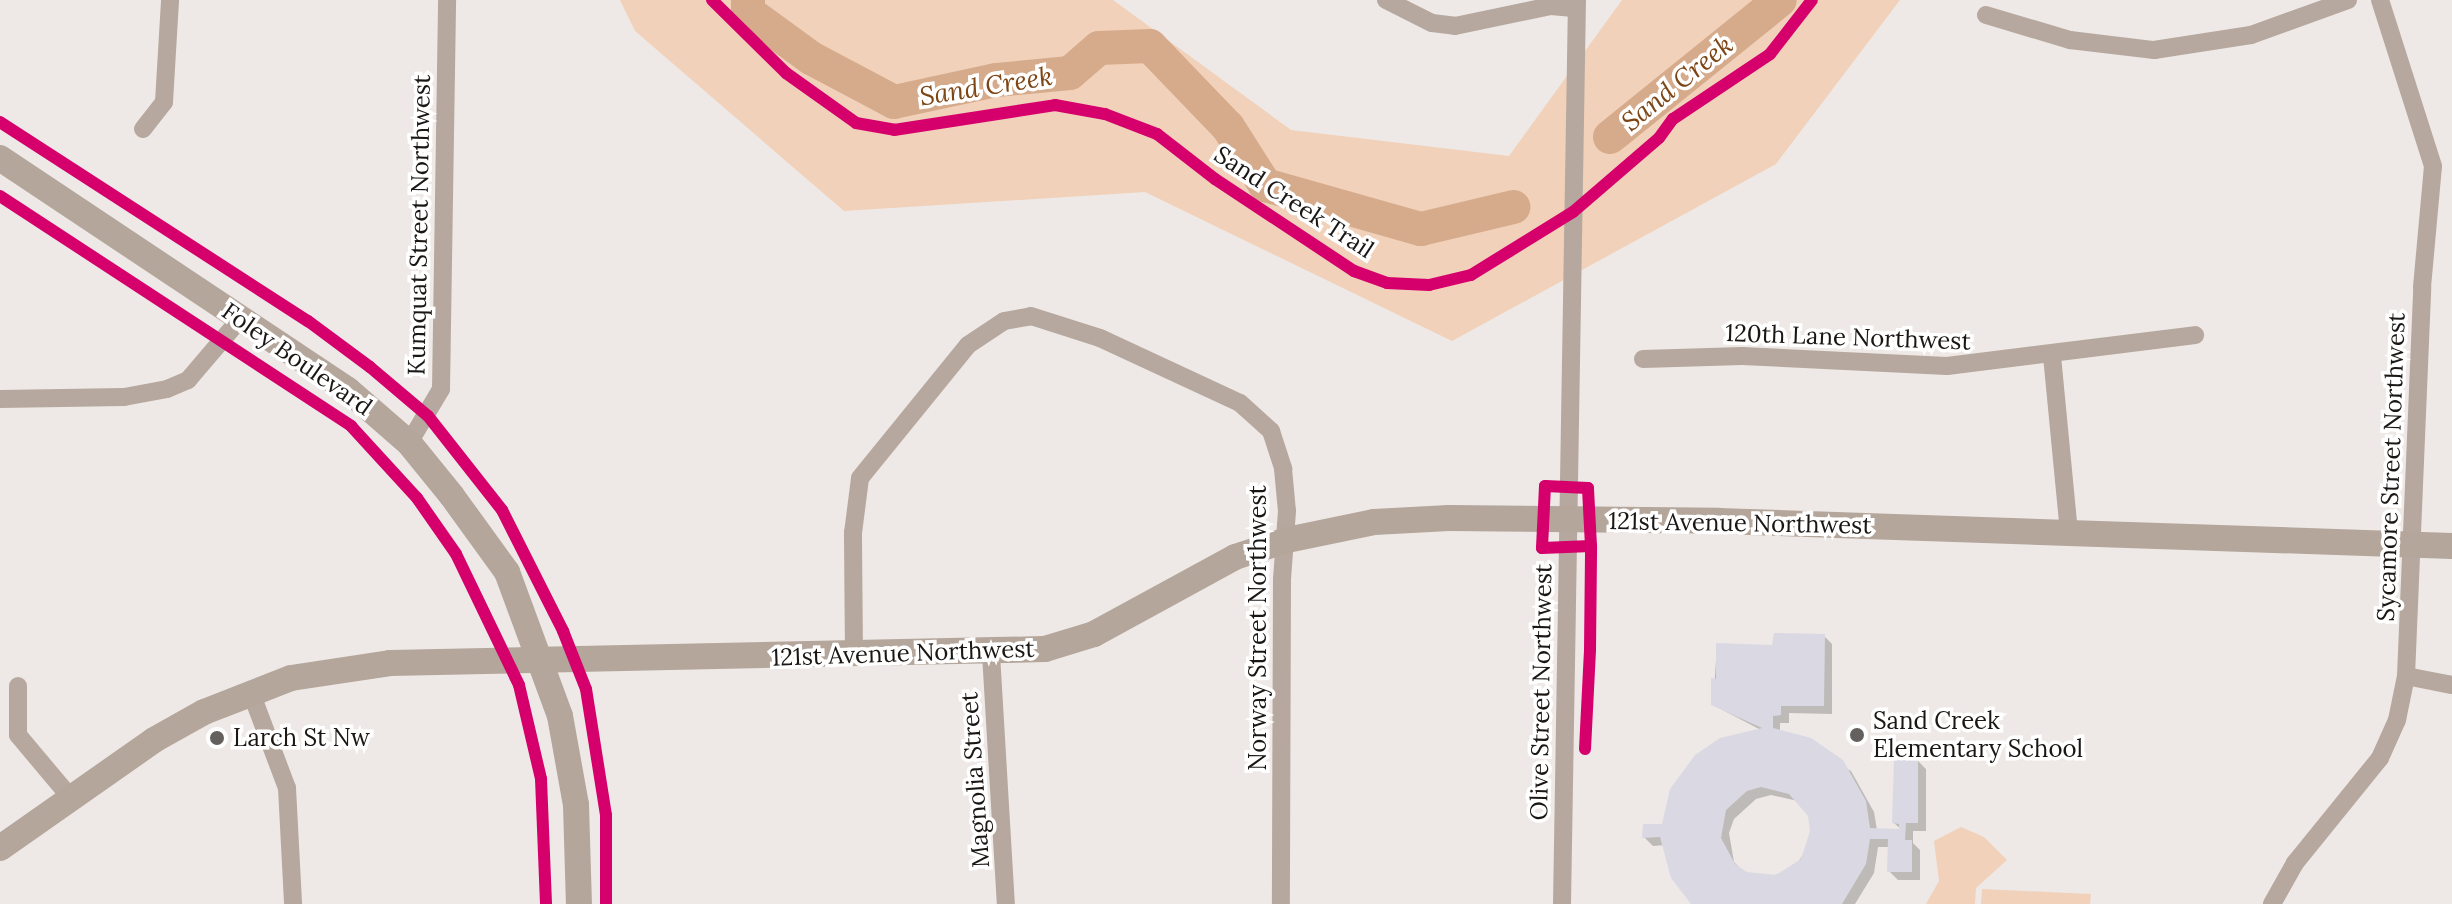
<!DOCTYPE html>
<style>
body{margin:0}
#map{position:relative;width:2452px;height:904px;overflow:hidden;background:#eee9e6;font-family:Lora,serif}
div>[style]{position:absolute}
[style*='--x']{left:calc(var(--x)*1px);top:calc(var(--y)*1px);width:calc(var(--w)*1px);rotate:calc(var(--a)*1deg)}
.green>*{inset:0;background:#f1d1b9}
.shadow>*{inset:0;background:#0003}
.river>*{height:34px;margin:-17px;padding:0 17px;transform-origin:17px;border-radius:17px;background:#d6ab8c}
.building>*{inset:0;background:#dad8e3}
.street>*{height:18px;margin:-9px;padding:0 9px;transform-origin:9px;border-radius:9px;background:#b6a89e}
.secondary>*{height:26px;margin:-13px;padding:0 13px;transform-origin:13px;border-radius:13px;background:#b4a69b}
.cycleway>*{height:12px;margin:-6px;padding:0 6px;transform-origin:6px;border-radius:6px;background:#d6006c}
.dots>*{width:22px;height:22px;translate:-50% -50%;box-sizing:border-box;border:4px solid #fff;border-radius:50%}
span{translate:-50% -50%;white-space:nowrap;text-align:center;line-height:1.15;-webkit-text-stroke:7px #fff;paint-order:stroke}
.street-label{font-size:24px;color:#191614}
.poi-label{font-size:24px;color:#191614}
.left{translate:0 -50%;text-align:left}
.water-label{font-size:26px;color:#7d4513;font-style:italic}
</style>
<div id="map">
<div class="green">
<i style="clip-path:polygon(620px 0,1113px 0,1291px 130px,1509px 156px,1622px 0,1900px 0,1776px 164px,1452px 341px,1145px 192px,844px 211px,635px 31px)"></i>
<i style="clip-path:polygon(1961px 827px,1984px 837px,2007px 860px,1976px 888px,1975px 904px,1926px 904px,1939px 881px,1934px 841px)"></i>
<i style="clip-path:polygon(1982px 889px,2091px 894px,2090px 904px,1981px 904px)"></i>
</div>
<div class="shadow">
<i style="clip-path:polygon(evenodd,1824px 636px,1832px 644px,1832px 714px,1789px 713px,1789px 723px,1780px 723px,1780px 732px,1851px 771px,1874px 812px,1877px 830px,1903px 831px,1894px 823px,1917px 760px,1926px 769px,1926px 831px,1913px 831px,1913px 843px,1920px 850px,1920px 880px,1898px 880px,1889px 871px,1890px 847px,1878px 847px,1874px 873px,1855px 904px,1693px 904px,1665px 845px,1653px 846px,1644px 837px,1663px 826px,1761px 730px,1713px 705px,1717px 645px,1774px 647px,1824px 636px,1771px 795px,1798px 801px,1810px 816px,1810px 846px,1791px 871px,1762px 878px,1746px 874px,1734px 862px,1729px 833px,1734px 819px,1756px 799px,1771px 795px)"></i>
</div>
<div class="river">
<i style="--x:748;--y:0;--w:12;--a:90"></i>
<i style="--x:748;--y:12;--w:78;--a:36.1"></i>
<i style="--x:811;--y:58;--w:94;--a:27.9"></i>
<i style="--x:894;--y:102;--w:105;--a:-12.1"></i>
<i style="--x:997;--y:80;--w:73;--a:-5.5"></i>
<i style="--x:1070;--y:73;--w:38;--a:-41"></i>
<i style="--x:1099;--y:48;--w:51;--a:-2.2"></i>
<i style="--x:1150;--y:46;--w:112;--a:46.1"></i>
<i style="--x:1228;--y:127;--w:69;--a:57.5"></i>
<i style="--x:1265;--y:185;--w:162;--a:15.8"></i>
<i style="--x:1421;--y:229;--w:95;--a:-13.4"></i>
<i style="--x:1610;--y:137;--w:218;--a:-38.9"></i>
</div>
<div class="building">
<i style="clip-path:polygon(evenodd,1774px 633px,1825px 634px,1824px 706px,1781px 706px,1781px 715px,1773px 716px,1773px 728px,1811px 738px,1843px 760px,1866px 801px,1870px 828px,1899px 829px,1899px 824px,1892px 823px,1894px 758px,1918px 758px,1918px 823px,1906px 823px,1905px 840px,1912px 840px,1912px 872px,1887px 872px,1888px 839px,1870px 839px,1866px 864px,1842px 904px,1691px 904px,1671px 878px,1660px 837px,1642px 838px,1643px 824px,1662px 824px,1670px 789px,1695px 755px,1720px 738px,1762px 728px,1711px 705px,1711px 678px,1716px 679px,1716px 643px,1772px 645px,1774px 633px,1761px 787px,1789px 794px,1808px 816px,1810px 831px,1801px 859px,1776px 875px,1747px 872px,1735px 864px,1721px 838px,1726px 810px,1747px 791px,1761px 787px)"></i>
</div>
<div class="street">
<i style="--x:1386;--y:0;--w:51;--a:26.6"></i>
<i style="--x:1432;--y:23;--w:23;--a:7"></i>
<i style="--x:1455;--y:26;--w:98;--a:-11.8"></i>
<i style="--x:1551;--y:6;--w:25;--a:5"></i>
<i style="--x:1986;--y:15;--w:88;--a:16.6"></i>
<i style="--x:2070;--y:40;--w:85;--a:6.8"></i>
<i style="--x:2154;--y:50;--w:98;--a:-8.8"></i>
<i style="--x:2251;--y:35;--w:103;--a:-19.8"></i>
<i style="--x:143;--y:129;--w:34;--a:-52"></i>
<i style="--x:164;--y:102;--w:102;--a:-86.6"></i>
<i style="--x:2052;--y:356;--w:177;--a:84.5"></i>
<i style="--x:1643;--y:359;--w:99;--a:-1.7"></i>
<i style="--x:1742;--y:356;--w:205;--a:2.8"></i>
<i style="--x:1947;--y:366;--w:250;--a:-7.1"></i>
<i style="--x:0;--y:399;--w:124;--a:-0.9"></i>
<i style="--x:124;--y:397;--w:44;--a:-10.5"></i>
<i style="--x:167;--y:389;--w:23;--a:-23"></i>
<i style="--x:188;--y:380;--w:82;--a:-49.5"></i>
<i style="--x:409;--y:443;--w:63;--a:-59.3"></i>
<i style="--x:441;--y:389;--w:389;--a:-89.1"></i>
<i style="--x:991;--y:654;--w:250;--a:86.6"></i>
<i style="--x:854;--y:655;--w:122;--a:-90.5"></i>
<i style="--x:853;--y:533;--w:55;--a:-82.7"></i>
<i style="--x:860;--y:478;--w:171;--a:-50.9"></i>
<i style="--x:968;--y:345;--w:43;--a:-33.7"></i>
<i style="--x:1004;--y:321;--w:27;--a:-10"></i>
<i style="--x:1031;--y:316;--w:72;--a:17.7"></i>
<i style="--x:1100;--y:338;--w:154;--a:24.9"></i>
<i style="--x:1240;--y:403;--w:42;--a:42.1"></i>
<i style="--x:1271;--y:431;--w:40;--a:72"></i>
<i style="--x:1283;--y:469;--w:42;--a:84.6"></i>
<i style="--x:1287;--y:511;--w:68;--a:94.2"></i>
<i style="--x:1282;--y:579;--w:325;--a:90.2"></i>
<i style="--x:2406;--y:676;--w:47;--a:11.1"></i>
<i style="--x:18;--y:686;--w:49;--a:90"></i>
<i style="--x:18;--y:735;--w:81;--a:50"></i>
<i style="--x:252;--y:695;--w:99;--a:69.4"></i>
<i style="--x:287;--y:788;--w:116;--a:87"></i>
<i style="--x:1562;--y:904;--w:904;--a:-89.05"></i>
<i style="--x:2272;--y:904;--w:47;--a:-60.7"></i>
<i style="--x:2295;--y:863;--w:135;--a:-51"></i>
<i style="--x:2380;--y:758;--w:42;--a:-65.9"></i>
<i style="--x:2397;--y:720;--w:45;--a:-78.4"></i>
<i style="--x:2406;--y:676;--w:389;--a:-87.6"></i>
<i style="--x:2422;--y:287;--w:121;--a:-84.8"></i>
<i style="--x:2433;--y:166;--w:174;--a:-107.7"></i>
</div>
<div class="secondary">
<i style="--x:0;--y:158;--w:418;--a:33.7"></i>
<i style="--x:348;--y:390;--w:81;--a:41"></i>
<i style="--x:409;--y:443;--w:68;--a:50.9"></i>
<i style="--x:452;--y:496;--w:94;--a:54.1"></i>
<i style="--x:507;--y:572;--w:153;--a:69.8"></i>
<i style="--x:560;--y:716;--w:90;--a:79.8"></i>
<i style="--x:576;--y:805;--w:99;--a:88.3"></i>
<i style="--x:0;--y:848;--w:188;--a:-35"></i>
<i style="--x:154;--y:740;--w:57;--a:-29.2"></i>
<i style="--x:204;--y:712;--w:93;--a:-21.3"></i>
<i style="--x:291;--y:678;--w:100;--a:-8.6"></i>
<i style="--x:390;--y:663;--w:655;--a:-1.22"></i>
<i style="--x:1045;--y:649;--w:51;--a:-17"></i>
<i style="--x:1094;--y:634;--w:161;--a:-28.6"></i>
<i style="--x:1235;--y:557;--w:55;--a:-18.1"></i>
<i style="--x:1287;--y:540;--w:89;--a:-11.7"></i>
<i style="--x:1374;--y:522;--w:75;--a:-3.1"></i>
<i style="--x:1449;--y:518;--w:270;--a:0.6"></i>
<i style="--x:1719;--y:521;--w:733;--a:1.95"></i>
</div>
<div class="cycleway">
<i style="--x:712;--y:0;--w:104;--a:44.6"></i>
<i style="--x:786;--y:73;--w:86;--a:35.5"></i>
<i style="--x:856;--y:123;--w:39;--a:10"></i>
<i style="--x:894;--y:130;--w:163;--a:-8.8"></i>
<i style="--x:1055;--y:105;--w:51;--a:10.2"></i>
<i style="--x:1105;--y:114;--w:56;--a:21"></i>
<i style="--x:1157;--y:134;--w:73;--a:37.8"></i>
<i style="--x:1215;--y:179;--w:167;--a:33.5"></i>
<i style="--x:1354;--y:271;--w:35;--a:20"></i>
<i style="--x:1387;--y:283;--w:42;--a:2.7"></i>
<i style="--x:1429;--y:285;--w:43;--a:-13.4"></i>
<i style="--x:1471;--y:275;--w:120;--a:-31.7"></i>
<i style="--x:1573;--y:212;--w:113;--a:-40.7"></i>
<i style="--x:1659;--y:138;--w:24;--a:-54"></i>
<i style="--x:1673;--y:119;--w:117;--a:-33.8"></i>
<i style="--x:1770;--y:54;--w:68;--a:-52.1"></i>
<i style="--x:0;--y:122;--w:367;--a:32.9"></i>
<i style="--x:308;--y:321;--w:77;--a:36.6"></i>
<i style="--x:370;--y:367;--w:76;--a:40.2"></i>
<i style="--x:428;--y:416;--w:120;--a:51.8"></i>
<i style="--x:502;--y:510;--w:136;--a:63.2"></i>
<i style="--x:563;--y:631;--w:62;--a:68.4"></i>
<i style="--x:586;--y:689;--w:128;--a:81"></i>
<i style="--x:606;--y:815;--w:89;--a:90"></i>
<i style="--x:0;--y:196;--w:420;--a:33.2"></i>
<i style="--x:351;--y:426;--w:98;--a:47.5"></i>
<i style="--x:417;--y:498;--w:68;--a:55.1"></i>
<i style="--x:456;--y:554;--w:145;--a:64.3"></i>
<i style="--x:519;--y:685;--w:97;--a:76.8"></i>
<i style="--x:541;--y:779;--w:125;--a:87.7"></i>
<i style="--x:1585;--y:749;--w:99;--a:-87.1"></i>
<i style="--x:1590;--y:650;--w:104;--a:-89.4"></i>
<i style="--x:1591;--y:546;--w:58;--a:-93"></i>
<i style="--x:1588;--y:488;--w:43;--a:-177.3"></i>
<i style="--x:1545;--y:486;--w:62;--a:92.8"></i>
<i style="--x:1542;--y:548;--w:49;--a:-2.3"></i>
</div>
<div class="dots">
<i style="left:1857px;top:735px;background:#64605e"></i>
<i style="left:217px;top:738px;background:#64605e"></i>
</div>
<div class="street-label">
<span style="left:1294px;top:202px;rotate:33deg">Sand Creek Trail</span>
<span style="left:419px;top:225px;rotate:-89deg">Kumquat Street Northwest</span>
<span style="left:1848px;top:337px;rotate:2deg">120th Lane Northwest</span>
<span style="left:297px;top:359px;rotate:35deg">Foley Boulevard</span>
<span style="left:2391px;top:467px;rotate:-88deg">Sycamore Street Northwest</span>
<span style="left:1740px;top:523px;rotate:1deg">121st Avenue Northwest</span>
<span style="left:1258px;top:628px;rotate:-90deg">Norway Street Northwest</span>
<span style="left:903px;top:653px;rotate:-2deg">121st Avenue Northwest</span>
<span style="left:1541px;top:692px;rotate:-89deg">Olive Street Northwest</span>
<span style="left:975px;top:780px;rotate:-94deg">Magnolia Street</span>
</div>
<div class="poi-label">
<span class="left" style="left:1873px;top:735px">Sand Creek<br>Elementary School</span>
<span class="left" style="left:233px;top:738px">Larch St Nw</span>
</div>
<div class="water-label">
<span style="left:1677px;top:83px;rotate:-39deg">Sand Creek</span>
<span style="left:986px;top:86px;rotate:-9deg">Sand Creek</span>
</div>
</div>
